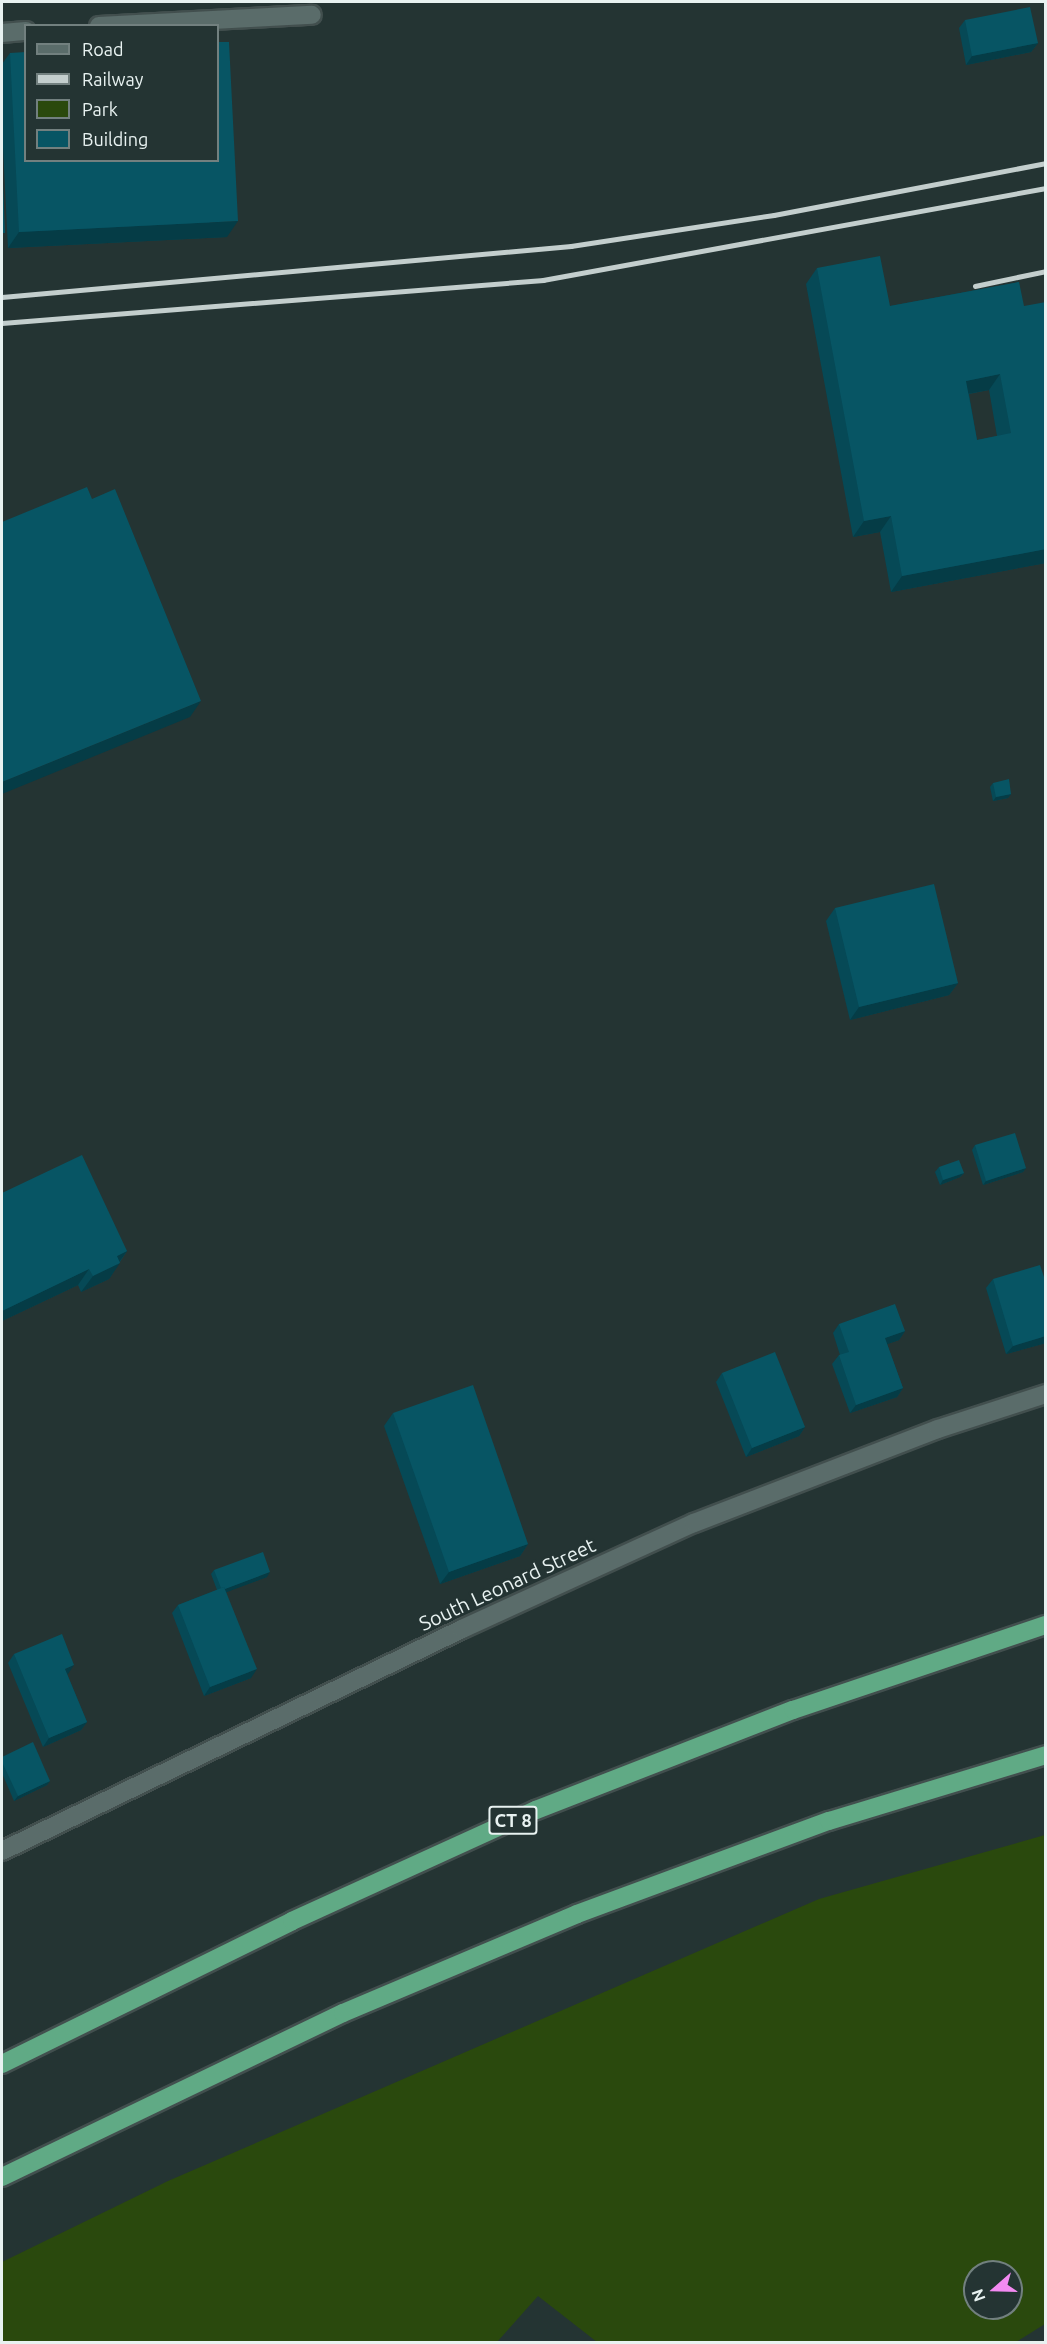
<!DOCTYPE html>
<style>
body{margin:0}
#map{position:relative;width:1047px;height:2344px;overflow:hidden;background:#243433;font-family:Ubuntu,sans-serif}
div>[style]{position:absolute}
[style*='--x']{left:calc(var(--x)*1px);top:calc(var(--y)*1px);width:calc(var(--w)*1px);rotate:calc(var(--a)*1deg)}
.green>*{inset:0;background:#2a490d}
.roads{filter:drop-shadow(2px 0 #424f4e) drop-shadow(-2px 0 #424f4e) drop-shadow(0 2px #424f4e) drop-shadow(0 -2px #424f4e)}
.minor>*{height:18px;margin:-9px;padding:0 9px;transform-origin:9px;border-radius:9px;background:#5a6c6a}
.highway>*{height:18px;margin:-9px;padding:0 9px;transform-origin:9px;border-radius:9px;background:#60aa85}
.rail>*{height:4.5px;margin:-2.25px;padding:0 2.25px;transform-origin:2.25px;border-radius:2.25px;background:#c3cecd}
.wall>*{inset:0;background:#064956}
.shaded-wall>*{inset:0;background:#053c46}
.building>*{inset:0;background:#075564}
span{translate:-50% -50%;white-space:nowrap;text-align:center;line-height:1.15;-webkit-text-stroke:4.5px #243433;paint-order:stroke}
.shield-label span{padding:2px 4px;background:#243433;border:2px solid;border-radius:4px;-webkit-text-stroke-width:0}
.shield-label{font-size:18px;color:#e8f2f1;font-weight:700}
.street-label{font-size:20px;color:#e8f2f1}
.frame{position:absolute;inset:0;border:3px solid #e8f2f1;pointer-events:none}
.legend{position:absolute;left:24px;top:24px;width:195px;height:138px;box-sizing:border-box;background:#243433;border:2px solid #72807f;margin:0;padding:8px 10px;list-style:none;font-size:18px;color:#e8f2f1}
.legend li{display:flex;align-items:center;gap:12px;height:30px}
.legend b{width:30px;border:2px solid #72807f}
.north{position:absolute;left:963px;top:2260px;width:60px;height:60px;box-sizing:border-box;background:#243433;border:2px solid #72807f;border-radius:50%;rotate:250deg;font-size:16px;font-weight:700;line-height:24px;text-align:center;color:#e8f2f1}
.north::after{content:'';display:block;margin:auto;width:21px;height:27px;background:#f38af2;clip-path:polygon(50% 0,100% 100%,50% 72%,0 100%)}
</style>
<div id="map">
<div class="green">
<i style="clip-path:polygon(evenodd,1045px 1835px,1045px 2324px,1016px 2342px,597px 2342px,538px 2296px,497px 2342px,2px 2342px,2px 2262px,168px 2181px,819px 1899px,1045px 1835px,975px 2272px,1011px 2272px,1011px 2308px,975px 2308px,975px 2272px)"></i>
</div>
<div class="roads">
<div class="minor">
<i style="--x:99;--y:26;--w:213;--a:-3"></i>
<i style="--x:2;--y:33;--w:24;--a:-5"></i>
<i style="--x:2;--y:1851;--w:511;--a:-25.76"></i>
<i style="--x:462;--y:1629;--w:255;--a:-24.6"></i>
<i style="--x:694;--y:1523;--w:261;--a:-21.1"></i>
<i style="--x:938;--y:1429;--w:114;--a:-18"></i>
</div>
<div class="highway">
<i style="--x:2;--y:2064;--w:323;--a:-26.2"></i>
<i style="--x:292;--y:1921;--w:268;--a:-24.5"></i>
<i style="--x:536;--y:1810;--w:276;--a:-21.3"></i>
<i style="--x:793;--y:1710;--w:267;--a:-18.6"></i>
<i style="--x:2;--y:2177;--w:378;--a:-25.7"></i>
<i style="--x:343;--y:2013;--w:254;--a:-22.9"></i>
<i style="--x:577;--y:1914;--w:269;--a:-20.3"></i>
<i style="--x:829;--y:1821;--w:227;--a:-16.9"></i>
</div>
</div>
<div class="rail">
<i style="--x:975;--y:286;--w:73;--a:-11.9"></i>
<i style="--x:2;--y:297;--w:571;--a:-5.12"></i>
<i style="--x:571;--y:246;--w:205;--a:-8.7"></i>
<i style="--x:774;--y:215;--w:277;--a:-10.8"></i>
<i style="--x:2;--y:323;--w:543;--a:-4.54"></i>
<i style="--x:543;--y:280;--w:511;--a:-10.36"></i>
</div>
<div class="wall">
<i style="clip-path:polygon(965px 20px,1038px 43px,1031px 52px,966px 65px,959px 28px)"></i>
<i style="clip-path:polygon(10px 53px,227px 237px,8px 248px,2px 128px,2px 64px)"></i>
<i style="clip-path:polygon(evenodd,817px 268px,890px 306px,1019px 282px,1046px 563px,891px 592px,880px 532px,853px 537px,806px 284px,817px 268px,989px 390px,997px 436px,977px 440px,969px 394px,989px 390px)"></i>
<i style="clip-path:polygon(993px 783px,1011px 794px,1008px 798px,993px 801px,990px 787px)"></i>
<i style="clip-path:polygon(835px 908px,958px 983px,949px 995px,850px 1020px,826px 921px)"></i>
<i style="clip-path:polygon(975px 1145px,1026px 1168px,1023px 1172px,983px 1185px,972px 1150px)"></i>
<i style="clip-path:polygon(939px 1167px,964px 1173px,960px 1177px,940px 1185px,935px 1172px)"></i>
<i style="clip-path:polygon(2px 1193px,127px 1251px,109px 1279px,81px 1292px,78px 1285px,2px 1321px)"></i>
<i style="clip-path:polygon(993px 1279px,1046px 1343px,1006px 1354px,986px 1288px)"></i>
<i style="clip-path:polygon(839px 1324px,905px 1331px,899px 1340px,887px 1344px,903px 1388px,897px 1397px,850px 1413px,832px 1364px,839px 1355px,840px 1355px,833px 1333px)"></i>
<i style="clip-path:polygon(722px 1373px,805px 1427px,799px 1436px,746px 1457px,716px 1382px)"></i>
<i style="clip-path:polygon(393px 1413px,528px 1544px,520px 1556px,440px 1584px,384px 1426px)"></i>
<i style="clip-path:polygon(214px 1570px,267px 1577px,226px 1592px,251px 1678px,204px 1696px,172px 1613px,178px 1605px,217px 1590px,211px 1574px)"></i>
<i style="clip-path:polygon(14px 1654px,68px 1674px,67px 1674px,87px 1722px,81px 1730px,43px 1747px,8px 1663px)"></i>
<i style="clip-path:polygon(2px 1757px,50px 1781px,47px 1785px,14px 1801px,2px 1773px)"></i>
</div>
<div class="shaded-wall">
<i style="clip-path:polygon(1038px 43px,1031px 52px,966px 65px,972px 56px)"></i>
<i style="clip-path:polygon(238px 221px,227px 237px,8px 248px,19px 232px)"></i>
<i style="clip-path:polygon(1000px 374px,989px 390px,955px 396px,966px 381px)"></i>
<i style="clip-path:polygon(891px 516px,880px 532px,853px 537px,864px 521px)"></i>
<i style="clip-path:polygon(1046px 549px,1046px 563px,891px 592px,902px 576px)"></i>
<i style="clip-path:polygon(201px 701px,190px 717px,2px 794px,2px 782px)"></i>
<i style="clip-path:polygon(1011px 794px,1008px 798px,993px 801px,996px 797px)"></i>
<i style="clip-path:polygon(958px 983px,949px 995px,850px 1020px,859px 1007px)"></i>
<i style="clip-path:polygon(1026px 1168px,1023px 1172px,983px 1185px,986px 1181px)"></i>
<i style="clip-path:polygon(964px 1173px,960px 1177px,940px 1185px,943px 1180px)"></i>
<i style="clip-path:polygon(127px 1251px,117px 1265px,120px 1263px,109px 1279px,81px 1292px,93px 1276px,117px 1256px)"></i>
<i style="clip-path:polygon(89px 1269px,78px 1285px,2px 1321px,2px 1311px)"></i>
<i style="clip-path:polygon(905px 1331px,899px 1340px,879px 1347px,885px 1338px)"></i>
<i style="clip-path:polygon(1046px 1336px,1046px 1343px,1006px 1354px,1013px 1346px)"></i>
<i style="clip-path:polygon(903px 1388px,897px 1397px,850px 1413px,856px 1405px)"></i>
<i style="clip-path:polygon(805px 1427px,799px 1436px,746px 1457px,752px 1448px)"></i>
<i style="clip-path:polygon(528px 1544px,520px 1556px,440px 1584px,449px 1572px)"></i>
<i style="clip-path:polygon(270px 1572px,267px 1577px,219px 1595px,222px 1590px)"></i>
<i style="clip-path:polygon(74px 1665px,68px 1674px,59px 1678px,65px 1669px)"></i>
<i style="clip-path:polygon(257px 1669px,251px 1678px,204px 1696px,210px 1687px)"></i>
<i style="clip-path:polygon(87px 1722px,81px 1730px,43px 1747px,49px 1738px)"></i>
<i style="clip-path:polygon(50px 1781px,47px 1785px,14px 1801px,18px 1796px)"></i>
</div>
<div class="building">
<i style="clip-path:polygon(1030px 7px,1038px 43px,972px 56px,965px 20px)"></i>
<i style="clip-path:polygon(218px 42px,229px 42px,238px 221px,19px 232px,10px 53px,26px 52px,26px 160px,218px 160px)"></i>
<i style="clip-path:polygon(2px 158px,5px 233px,2px 233px)"></i>
<i style="clip-path:polygon(evenodd,880px 256px,890px 306px,1019px 282px,1024px 306px,1046px 302px,1046px 549px,902px 576px,891px 516px,864px 521px,817px 268px,880px 256px,1000px 374px,1011px 433px,977px 440px,966px 381px,1000px 374px)"></i>
<i style="clip-path:polygon(87px 487px,92px 499px,115px 489px,201px 701px,2px 782px,2px 522px)"></i>
<i style="clip-path:polygon(1009px 779px,1011px 794px,996px 797px,993px 783px)"></i>
<i style="clip-path:polygon(934px 884px,958px 983px,859px 1007px,835px 908px)"></i>
<i style="clip-path:polygon(1015px 1133px,1026px 1168px,986px 1181px,975px 1145px)"></i>
<i style="clip-path:polygon(82px 1155px,127px 1251px,117px 1256px,120px 1263px,93px 1276px,89px 1269px,2px 1311px,2px 1193px)"></i>
<i style="clip-path:polygon(959px 1160px,964px 1173px,943px 1180px,939px 1167px)"></i>
<i style="clip-path:polygon(1040px 1265px,1046px 1283px,1046px 1336px,1013px 1346px,993px 1279px)"></i>
<i style="clip-path:polygon(895px 1304px,905px 1331px,885px 1338px,903px 1388px,856px 1405px,839px 1355px,849px 1352px,839px 1324px)"></i>
<i style="clip-path:polygon(775px 1352px,805px 1427px,752px 1448px,722px 1373px)"></i>
<i style="clip-path:polygon(473px 1385px,528px 1544px,449px 1572px,393px 1413px)"></i>
<i style="clip-path:polygon(263px 1552px,270px 1572px,225px 1589px,224px 1587px,221px 1588px,214px 1570px)"></i>
<i style="clip-path:polygon(224px 1587px,257px 1669px,210px 1687px,178px 1605px)"></i>
<i style="clip-path:polygon(62px 1634px,74px 1665px,65px 1669px,87px 1722px,49px 1738px,14px 1654px)"></i>
<i style="clip-path:polygon(33px 1742px,50px 1781px,18px 1796px,2px 1762px,2px 1757px)"></i>
</div>
<div class="shield-label">
<span style="left:513px;top:1820px">CT 8</span>
</div>
<div class="street-label">
<span style="left:507px;top:1584px;rotate:-25deg">South Leonard Street</span>
</div>
<div class="frame"></div>
<ul class="legend">
<li><b style="height:8px;background:#5a6c6a"></b>Road</li>
<li><b style="height:8px;background:#c3cecd"></b>Railway</li>
<li><b style="height:16px;background:#2a490d"></b>Park</li>
<li><b style="height:16px;background:#075564"></b>Building</li>
</ul>
<div class="north">N</div>
</div>
